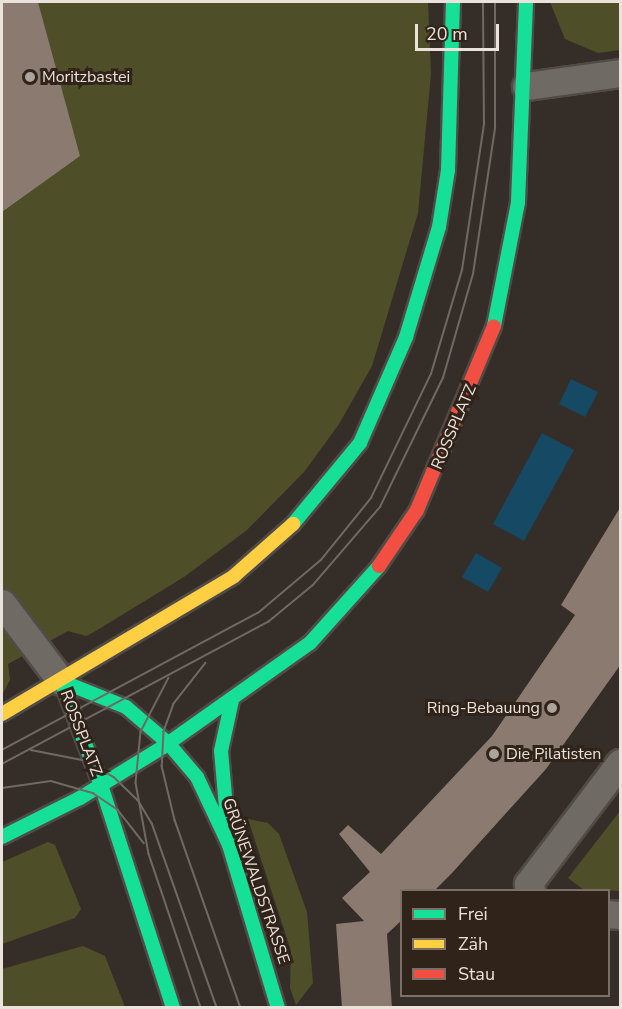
<!DOCTYPE html>
<meta charset="utf-8">
<style>
body{margin:0}
#map{position:relative;width:622px;height:1009px;overflow:hidden;background:#352e28;font-family:"Nunito Sans",sans-serif}
div>[style]{position:absolute}
[style*='--x']{left:calc(var(--x)*1px);top:calc(var(--y)*1px);width:calc(var(--w)*1px);rotate:calc(var(--a)*1deg)}
.green>*{inset:0;background:#4e4f28}
.water>*{inset:0;background:#154964}
.building>*{inset:0;background:#8a7a70}
.roads{filter:drop-shadow(2px 0 #514b46) drop-shadow(-2px 0 #514b46) drop-shadow(0 2px #514b46) drop-shadow(0 -2px #514b46)}
.street>*{height:27px;margin:-13.5px;padding:0 13.5px;transform-origin:13.5px;border-radius:13.5px;background:#706a64}
.fast>*{height:14px;margin:-7px;padding:0 7px;transform-origin:7px;border-radius:7px;background:#16e098}
.slow>*{height:14px;margin:-7px;padding:0 7px;transform-origin:7px;border-radius:7px;background:#ffcf43}
.jam>*{height:14px;margin:-7px;padding:0 7px;transform-origin:7px;border-radius:7px;background:#f24e42}
.tram>*{height:1.5px;margin:-0.75px;padding:0 0.75px;transform-origin:0.75px;border-radius:0.75px;background:#6e6964}
.dots>*{width:16px;height:16px;translate:-50% -50%;box-sizing:border-box;border:3px solid #302319;border-radius:50%}
span{translate:-50% -50%;white-space:nowrap;text-align:center;line-height:1.15;-webkit-text-stroke:6px #302319;paint-order:stroke}
.poi-label{font-size:16px;color:#ebe2db}
.left{translate:0 -50%;text-align:left}
.right{translate:-100% -50%;text-align:right}
.street-label{font-size:16px;color:#ebe2db}
.frame{position:absolute;inset:0;border:3px solid #ebe2db;pointer-events:none}
.legend{position:absolute;left:400px;top:889px;width:210px;height:108px;box-sizing:border-box;background:#302319;border:2px solid #7b6f67;margin:0;padding:8px 10px;list-style:none;font-size:18px;color:#ebe2db}
.legend li{display:flex;align-items:center;gap:12px;height:30px}
.legend b{width:30px;border:2px solid #7b6f67}
.scale{position:absolute;left:415px;top:24px;width:84px;height:27px;box-sizing:border-box;border:3px solid #ebe2db;border-top:0;padding-left:8px;font-size:18px;line-height:21px;white-space:nowrap;color:#ebe2db;-webkit-text-stroke:4px #302319;paint-order:stroke}
</style>
<div id="map">
<div class="green">
<i style="clip-path:polygon(38px 2px,428px 2px,431px 74px,418px 213px,372px 366px,339px 424px,304px 472px,247px 530px,184px 577px,94px 632px,86px 636px,68px 631px,8px 664px,10px 680px,2px 695px,2px 212px,76px 158px,78px 152px)"></i>
<i style="clip-path:polygon(550px 2px,620px 2px,620px 50px,598px 53px,565px 39px)"></i>
<i style="clip-path:polygon(620px 811px,620px 891px,584px 890px,568px 878px)"></i>
<i style="clip-path:polygon(248px 819px,268px 823px,279px 834px,307px 912px,313px 983px,296px 1005px,290px 988px,291px 951px)"></i>
<i style="clip-path:polygon(48px 842px,55px 845px,81px 909px,75px 918px,2px 944px,2px 862px)"></i>
<i style="clip-path:polygon(83px 946px,105px 956px,125px 1007px,2px 1007px,2px 969px)"></i>
</div>
<div class="water">
<i style="clip-path:polygon(571px 379px,598px 392px,585px 417px,559px 404px)"></i>
<i style="clip-path:polygon(542px 433px,574px 450px,524px 541px,493px 524px)"></i>
<i style="clip-path:polygon(476px 553px,502px 568px,488px 592px,462px 577px)"></i>
</div>
<div class="building">
<i style="clip-path:polygon(2px 2px,38px 2px,80px 156px,2px 212px)"></i>
<i style="clip-path:polygon(621px 506px,621px 664px,546px 769px,452px 873px,434px 891px,402px 891px,402px 920px,387px 934px,392px 1008px,342px 1008px,336px 924px,364px 921px,342px 898px,370px 872px,339px 834px,348px 825px,381px 854px,492px 736px,575px 615px,561px 605px)"></i>
</div>
<div class="roads">
<div class="street">
<i style="--x:526;--y:86;--w:95;--a:-7.9"></i>
<i style="--x:2;--y:603;--w:98;--a:52.9"></i>
<i style="--x:531;--y:890;--w:7;--a:-117"></i>
<i style="--x:528;--y:884;--w:152;--a:-52.8"></i>
<i style="--x:608;--y:914;--w:12;--a:5"></i>
</div>
<div class="fast">
<i style="--x:494;--y:326;--w:126;--a:-79"></i>
<i style="--x:518;--y:202;--w:200;--a:-87.7"></i>
<i style="--x:293;--y:524;--w:105;--a:-50.4"></i>
<i style="--x:360;--y:443;--w:116;--a:-66.5"></i>
<i style="--x:406;--y:337;--w:115;--a:-73.3"></i>
<i style="--x:439;--y:227;--w:58;--a:-81"></i>
<i style="--x:448;--y:170;--w:168;--a:-88.3"></i>
<i style="--x:61;--y:681;--w:70;--a:21.8"></i>
<i style="--x:126;--y:707;--w:55;--a:40.6"></i>
<i style="--x:168;--y:743;--w:45;--a:49.5"></i>
<i style="--x:197;--y:777;--w:75;--a:64.8"></i>
<i style="--x:229;--y:845;--w:170;--a:73.3"></i>
<i style="--x:61;--y:681;--w:111;--a:69"></i>
<i style="--x:101;--y:785;--w:234;--a:72.1"></i>
<i style="--x:227;--y:819;--w:68;--a:-95"></i>
<i style="--x:221;--y:751;--w:52;--a:-77.8"></i>
<i style="--x:2;--y:837;--w:87;--a:-26.6"></i>
<i style="--x:80;--y:798;--w:97;--a:-31.6"></i>
<i style="--x:163;--y:747;--w:180;--a:-35.3"></i>
<i style="--x:310;--y:643;--w:103;--a:-48.1"></i>
</div>
<div class="slow">
<i style="--x:2;--y:714;--w:270;--a:-30.7"></i>
<i style="--x:234;--y:576;--w:79;--a:-41.4"></i>
</div>
<div class="jam">
<i style="--x:379;--y:566;--w:68;--a:-55.8"></i>
<i style="--x:417;--y:510;--w:199;--a:-67.3"></i>
</div>
</div>
<div class="tram">
<i style="--x:206;--y:663;--w:52;--a:128"></i>
<i style="--x:174;--y:704;--w:30;--a:110"></i>
<i style="--x:164;--y:732;--w:34;--a:93"></i>
<i style="--x:162;--y:766;--w:56;--a:76.5"></i>
<i style="--x:175;--y:820;--w:199;--a:70.7"></i>
<i style="--x:169;--y:678;--w:61;--a:117.4"></i>
<i style="--x:141;--y:732;--w:51;--a:95.6"></i>
<i style="--x:136;--y:783;--w:72;--a:79.6"></i>
<i style="--x:149;--y:854;--w:163;--a:71.3"></i>
<i style="--x:2;--y:750;--w:290;--a:-28.2"></i>
<i style="--x:258;--y:613;--w:82;--a:-40.1"></i>
<i style="--x:321;--y:560;--w:80;--a:-51.1"></i>
<i style="--x:371;--y:498;--w:138;--a:-64.2"></i>
<i style="--x:431;--y:374;--w:109;--a:-73.4"></i>
<i style="--x:462;--y:270;--w:148;--a:-81.4"></i>
<i style="--x:484;--y:124;--w:122;--a:-90.5"></i>
<i style="--x:31;--y:750;--w:57;--a:11.1"></i>
<i style="--x:87;--y:761;--w:31;--a:31"></i>
<i style="--x:114;--y:777;--w:33;--a:44"></i>
<i style="--x:138;--y:800;--w:27;--a:59"></i>
<i style="--x:152;--y:823;--w:196;--a:70.6"></i>
<i style="--x:2;--y:764;--w:302;--a:-28.1"></i>
<i style="--x:268;--y:622;--w:58;--a:-39.4"></i>
<i style="--x:313;--y:585;--w:103;--a:-49.3"></i>
<i style="--x:380;--y:507;--w:144;--a:-64"></i>
<i style="--x:443;--y:378;--w:108;--a:-73.9"></i>
<i style="--x:473;--y:274;--w:148;--a:-81.4"></i>
<i style="--x:495;--y:128;--w:126;--a:-90"></i>
<i style="--x:2;--y:788;--w:49;--a:-8.1"></i>
<i style="--x:51;--y:781;--w:44;--a:15.9"></i>
<i style="--x:93;--y:793;--w:30;--a:34"></i>
<i style="--x:118;--y:810;--w:42;--a:51.8"></i>
</div>
<div class="dots">
<i style="left:30px;top:77px;background:#aba39c"></i>
<i style="left:552px;top:708px;background:#aba39c"></i>
<i style="left:494px;top:754px;background:#aba39c"></i>
</div>
<div class="poi-label">
<span class="left" style="left:42px;top:77px">Moritzbastei</span>
<span class="right" style="left:540px;top:708px">Ring-Bebauung</span>
<span class="left" style="left:506px;top:754px">Die Pilatisten</span>
</div>
<div class="street-label">
<span style="left:454px;top:427px;rotate:-67deg">ROSSPLATZ</span>
<span style="left:81px;top:733px;rotate:69deg">ROSSPLATZ</span>
<span style="left:256px;top:881px;rotate:71deg">GRÜNEWALDSTRASSE</span>
</div>
<div class="frame"></div>
<ul class="legend">
<li><b style="height:8px;background:#16e098"></b>Frei</li>
<li><b style="height:8px;background:#ffcf43"></b>Zäh</li>
<li><b style="height:8px;background:#f24e42"></b>Stau</li>
</ul>
<div class="scale">20 m</div>
</div>
